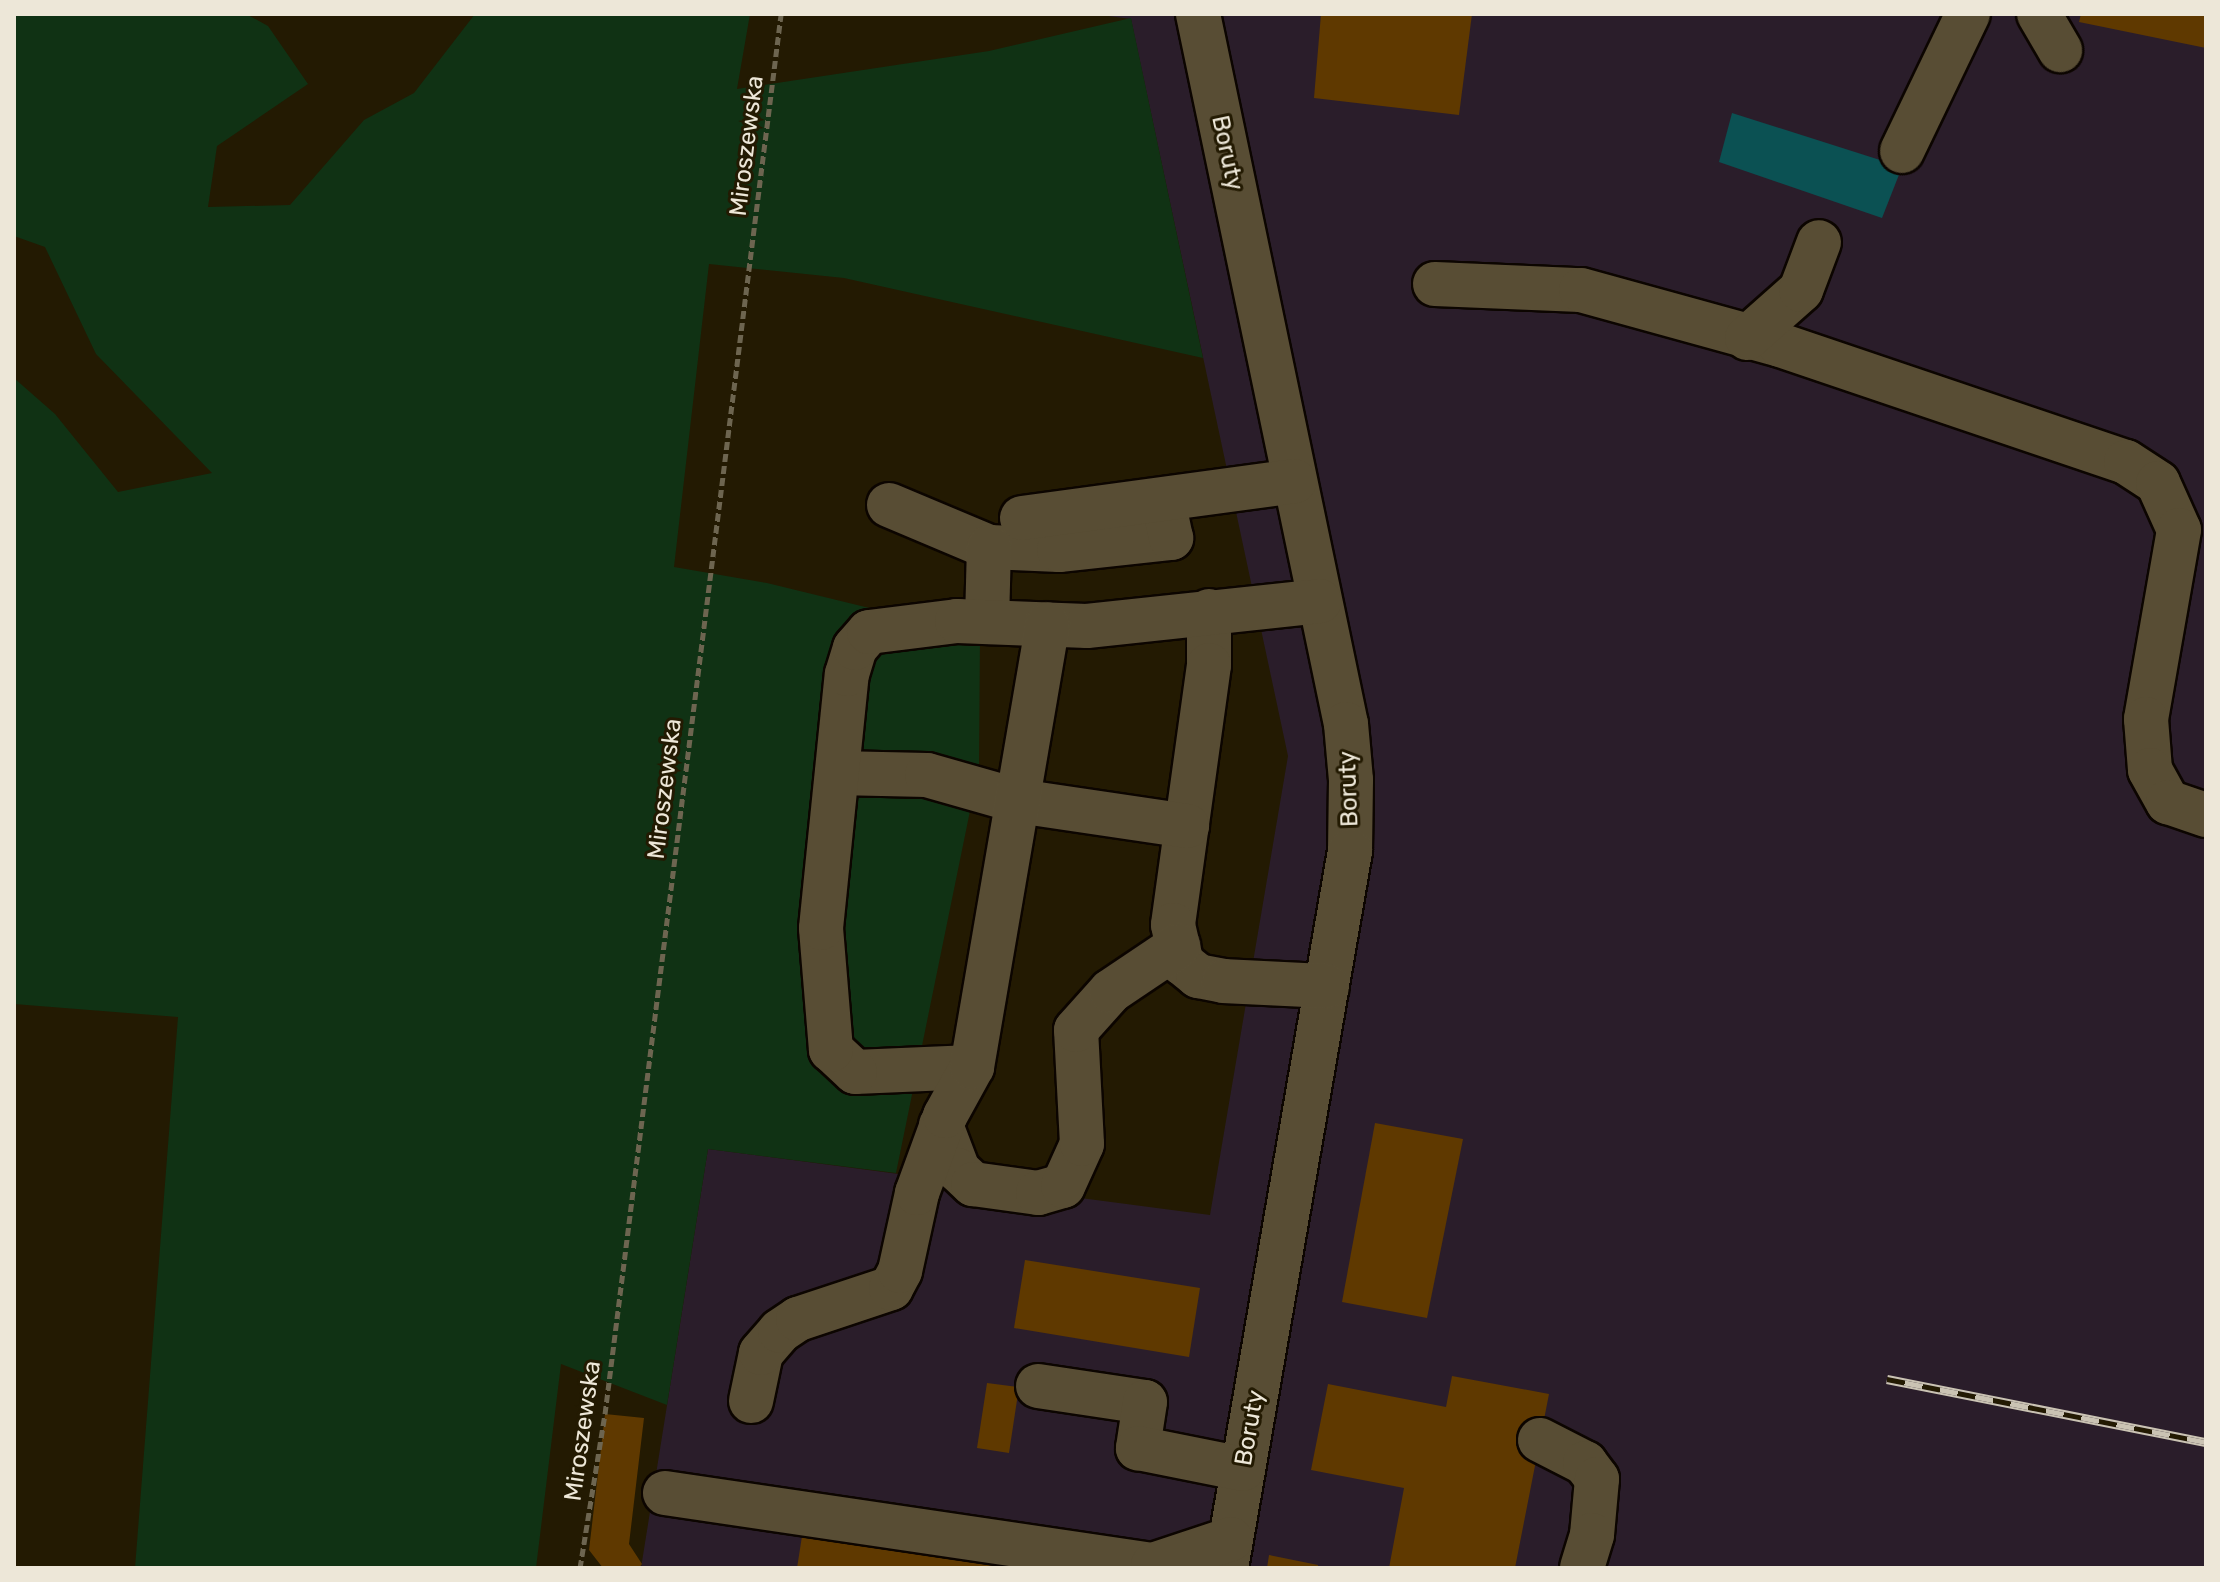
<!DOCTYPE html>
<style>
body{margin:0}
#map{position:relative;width:2220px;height:1582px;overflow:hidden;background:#231a02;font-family:Rubik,sans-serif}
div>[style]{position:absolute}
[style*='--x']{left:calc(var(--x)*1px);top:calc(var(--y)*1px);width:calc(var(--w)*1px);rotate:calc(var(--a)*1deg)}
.industrial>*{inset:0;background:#2a1d2a}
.green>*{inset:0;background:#103214}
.water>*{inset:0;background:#0b5153}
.building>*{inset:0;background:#5f3900}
.path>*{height:5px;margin-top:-2.5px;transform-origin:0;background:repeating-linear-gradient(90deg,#6d6550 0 8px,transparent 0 12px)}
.roads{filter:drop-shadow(2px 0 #0c0500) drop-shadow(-2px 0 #0c0500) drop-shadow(0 2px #0c0500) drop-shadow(0 -2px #0c0500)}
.minor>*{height:44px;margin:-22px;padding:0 22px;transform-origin:22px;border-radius:22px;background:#584d34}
.rail>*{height:9px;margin-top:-4.5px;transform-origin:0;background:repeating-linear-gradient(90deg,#231a02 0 18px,#cac3b3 0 36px);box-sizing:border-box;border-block:2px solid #cac3b3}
span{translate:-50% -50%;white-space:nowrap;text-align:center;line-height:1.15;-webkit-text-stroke:6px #231a02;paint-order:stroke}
.street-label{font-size:24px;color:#ede7d8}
.frame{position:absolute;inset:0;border:16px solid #ede7d8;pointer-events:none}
</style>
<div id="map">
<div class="industrial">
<i style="clip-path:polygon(1093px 14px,2206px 14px,2206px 1568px,641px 1568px,708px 1149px,1210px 1215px,1288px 756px,1131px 19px)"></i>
</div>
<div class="green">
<i style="clip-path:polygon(14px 14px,246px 14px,268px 26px,308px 84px,217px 146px,208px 207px,290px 205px,364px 120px,414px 93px,475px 14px,750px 14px,737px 89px,989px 51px,1131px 18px,1203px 358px,844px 278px,709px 264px,674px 567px,767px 583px,980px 635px,979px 767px,896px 1173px,708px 1149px,667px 1405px,561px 1364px,536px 1568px,135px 1568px,178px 1017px,14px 1004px,14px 378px,55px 414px,118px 492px,212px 473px,96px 354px,45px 247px,14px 236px)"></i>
</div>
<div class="water">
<i style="clip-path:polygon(1732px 113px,1902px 167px,1882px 218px,1719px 162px)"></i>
</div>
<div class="building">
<i style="clip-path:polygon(1321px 14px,1472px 14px,1459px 115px,1314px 98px)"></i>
<i style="clip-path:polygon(2081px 14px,2206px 14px,2206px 48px,2079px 22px)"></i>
<i style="clip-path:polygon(1375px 1123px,1463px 1139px,1427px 1318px,1342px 1302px)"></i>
<i style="clip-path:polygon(1025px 1260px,1200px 1288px,1189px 1357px,1014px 1328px)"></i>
<i style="clip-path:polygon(1452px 1376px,1549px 1394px,1515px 1568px,1389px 1568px,1404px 1488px,1311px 1470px,1328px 1384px,1446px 1407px)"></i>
<i style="clip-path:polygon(987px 1383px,1019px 1387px,1009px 1453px,977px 1448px)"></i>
<i style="clip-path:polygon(605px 1414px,644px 1418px,629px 1544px,642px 1564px,639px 1568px,603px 1568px,589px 1550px)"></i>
<i style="clip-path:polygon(802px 1536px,1033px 1566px,1033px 1568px,797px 1568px)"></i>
<i style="clip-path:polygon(1269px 1555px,1318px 1565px,1318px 1568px,1267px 1568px)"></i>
</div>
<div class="path">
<i style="--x:580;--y:1568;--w:156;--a:-80.8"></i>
<i style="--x:605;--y:1414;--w:1411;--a:-82.83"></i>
</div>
<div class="roads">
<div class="minor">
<i style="--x:1198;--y:14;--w:725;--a:78.23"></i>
<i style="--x:1346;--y:724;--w:56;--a:84.9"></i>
<i style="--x:1351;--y:780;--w:71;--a:90.8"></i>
<i style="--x:1350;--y:851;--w:728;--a:99.81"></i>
<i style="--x:2039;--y:14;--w:42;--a:59.7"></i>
<i style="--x:1902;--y:151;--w:152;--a:-64.3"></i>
<i style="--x:1435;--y:284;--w:146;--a:2.4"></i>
<i style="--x:1581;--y:290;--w:206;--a:15.4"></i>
<i style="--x:1780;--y:345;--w:365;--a:18.7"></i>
<i style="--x:2126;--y:462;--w:38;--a:33"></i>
<i style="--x:2158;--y:483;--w:51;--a:65.9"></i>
<i style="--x:2179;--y:530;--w:192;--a:99.9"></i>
<i style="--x:2146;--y:719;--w:51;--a:85.5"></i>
<i style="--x:2150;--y:770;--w:37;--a:61"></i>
<i style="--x:2168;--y:802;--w:40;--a:18.9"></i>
<i style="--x:1747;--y:338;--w:72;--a:-41.6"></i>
<i style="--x:1801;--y:290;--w:51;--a:-69.4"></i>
<i style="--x:889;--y:505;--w:108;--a:22.8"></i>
<i style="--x:989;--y:547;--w:70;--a:2.5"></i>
<i style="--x:1059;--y:550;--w:113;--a:-6.1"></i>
<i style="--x:1171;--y:538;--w:39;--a:-102"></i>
<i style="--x:1022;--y:518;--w:275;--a:-7.7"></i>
<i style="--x:1209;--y:611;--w:54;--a:90"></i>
<i style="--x:1209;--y:665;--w:262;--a:97.9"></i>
<i style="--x:1173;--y:925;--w:39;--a:77"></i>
<i style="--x:1182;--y:963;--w:21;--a:39"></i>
<i style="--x:1198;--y:976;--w:26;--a:11"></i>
<i style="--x:1224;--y:981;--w:103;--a:2.8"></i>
<i style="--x:987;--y:622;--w:75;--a:-88.5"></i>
<i style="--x:837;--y:773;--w:90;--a:1.3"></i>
<i style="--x:927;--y:775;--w:95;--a:15.9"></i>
<i style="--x:1018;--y:801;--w:171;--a:8.4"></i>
<i style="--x:972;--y:1067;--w:117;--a:177.6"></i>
<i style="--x:855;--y:1072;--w:33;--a:-137"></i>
<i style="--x:831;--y:1050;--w:122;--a:-94.7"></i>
<i style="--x:821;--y:928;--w:255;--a:-84.2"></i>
<i style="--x:847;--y:674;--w:27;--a:-73"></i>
<i style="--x:855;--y:648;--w:21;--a:-49"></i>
<i style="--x:869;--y:632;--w:89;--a:-7.1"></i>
<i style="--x:957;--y:621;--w:130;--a:2.2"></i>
<i style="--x:1087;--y:626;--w:234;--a:-6.1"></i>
<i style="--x:941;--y:1125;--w:48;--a:69.3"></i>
<i style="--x:958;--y:1170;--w:21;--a:43"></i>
<i style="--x:973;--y:1184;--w:66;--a:7.9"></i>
<i style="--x:1038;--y:1193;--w:26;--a:-16"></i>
<i style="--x:1063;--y:1186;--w:46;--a:-65.7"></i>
<i style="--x:1082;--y:1144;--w:114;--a:-93"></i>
<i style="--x:1076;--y:1030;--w:52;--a:-48.1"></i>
<i style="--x:1111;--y:991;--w:81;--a:-33.9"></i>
<i style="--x:1038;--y:1386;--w:108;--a:8.5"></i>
<i style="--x:1145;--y:1402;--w:47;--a:98.7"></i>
<i style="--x:1138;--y:1448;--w:107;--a:11.3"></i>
<i style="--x:751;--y:1401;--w:49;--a:-78.2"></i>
<i style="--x:761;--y:1353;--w:29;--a:-49"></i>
<i style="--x:780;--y:1331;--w:22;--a:-34"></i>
<i style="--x:798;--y:1319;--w:98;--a:-18.4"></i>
<i style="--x:891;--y:1288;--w:19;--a:-62"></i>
<i style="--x:900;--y:1271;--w:80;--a:-77.7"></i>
<i style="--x:917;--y:1193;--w:82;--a:-70"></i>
<i style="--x:945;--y:1116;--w:56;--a:-61.1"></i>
<i style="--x:972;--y:1067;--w:449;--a:-80.3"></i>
<i style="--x:1540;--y:1440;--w:51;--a:27.1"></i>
<i style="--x:1585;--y:1463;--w:20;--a:53"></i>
<i style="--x:1597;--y:1479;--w:56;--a:95.1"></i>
<i style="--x:1592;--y:1535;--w:34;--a:107"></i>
<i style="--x:665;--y:1493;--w:493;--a:8.4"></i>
<i style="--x:1153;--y:1565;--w:82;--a:-18.4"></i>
</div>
</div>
<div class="rail">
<i style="--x:1887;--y:1379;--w:325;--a:11.2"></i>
</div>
<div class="street-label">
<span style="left:747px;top:146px;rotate:-83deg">Miroszewska</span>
<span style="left:1227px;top:153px;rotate:78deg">Boruty</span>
<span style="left:665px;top:789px;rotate:-83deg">Miroszewska</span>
<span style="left:1349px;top:789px;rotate:-92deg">Boruty</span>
<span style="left:1250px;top:1428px;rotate:-80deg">Boruty</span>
<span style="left:583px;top:1431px;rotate:-82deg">Miroszewska</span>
</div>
<div class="frame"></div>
</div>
